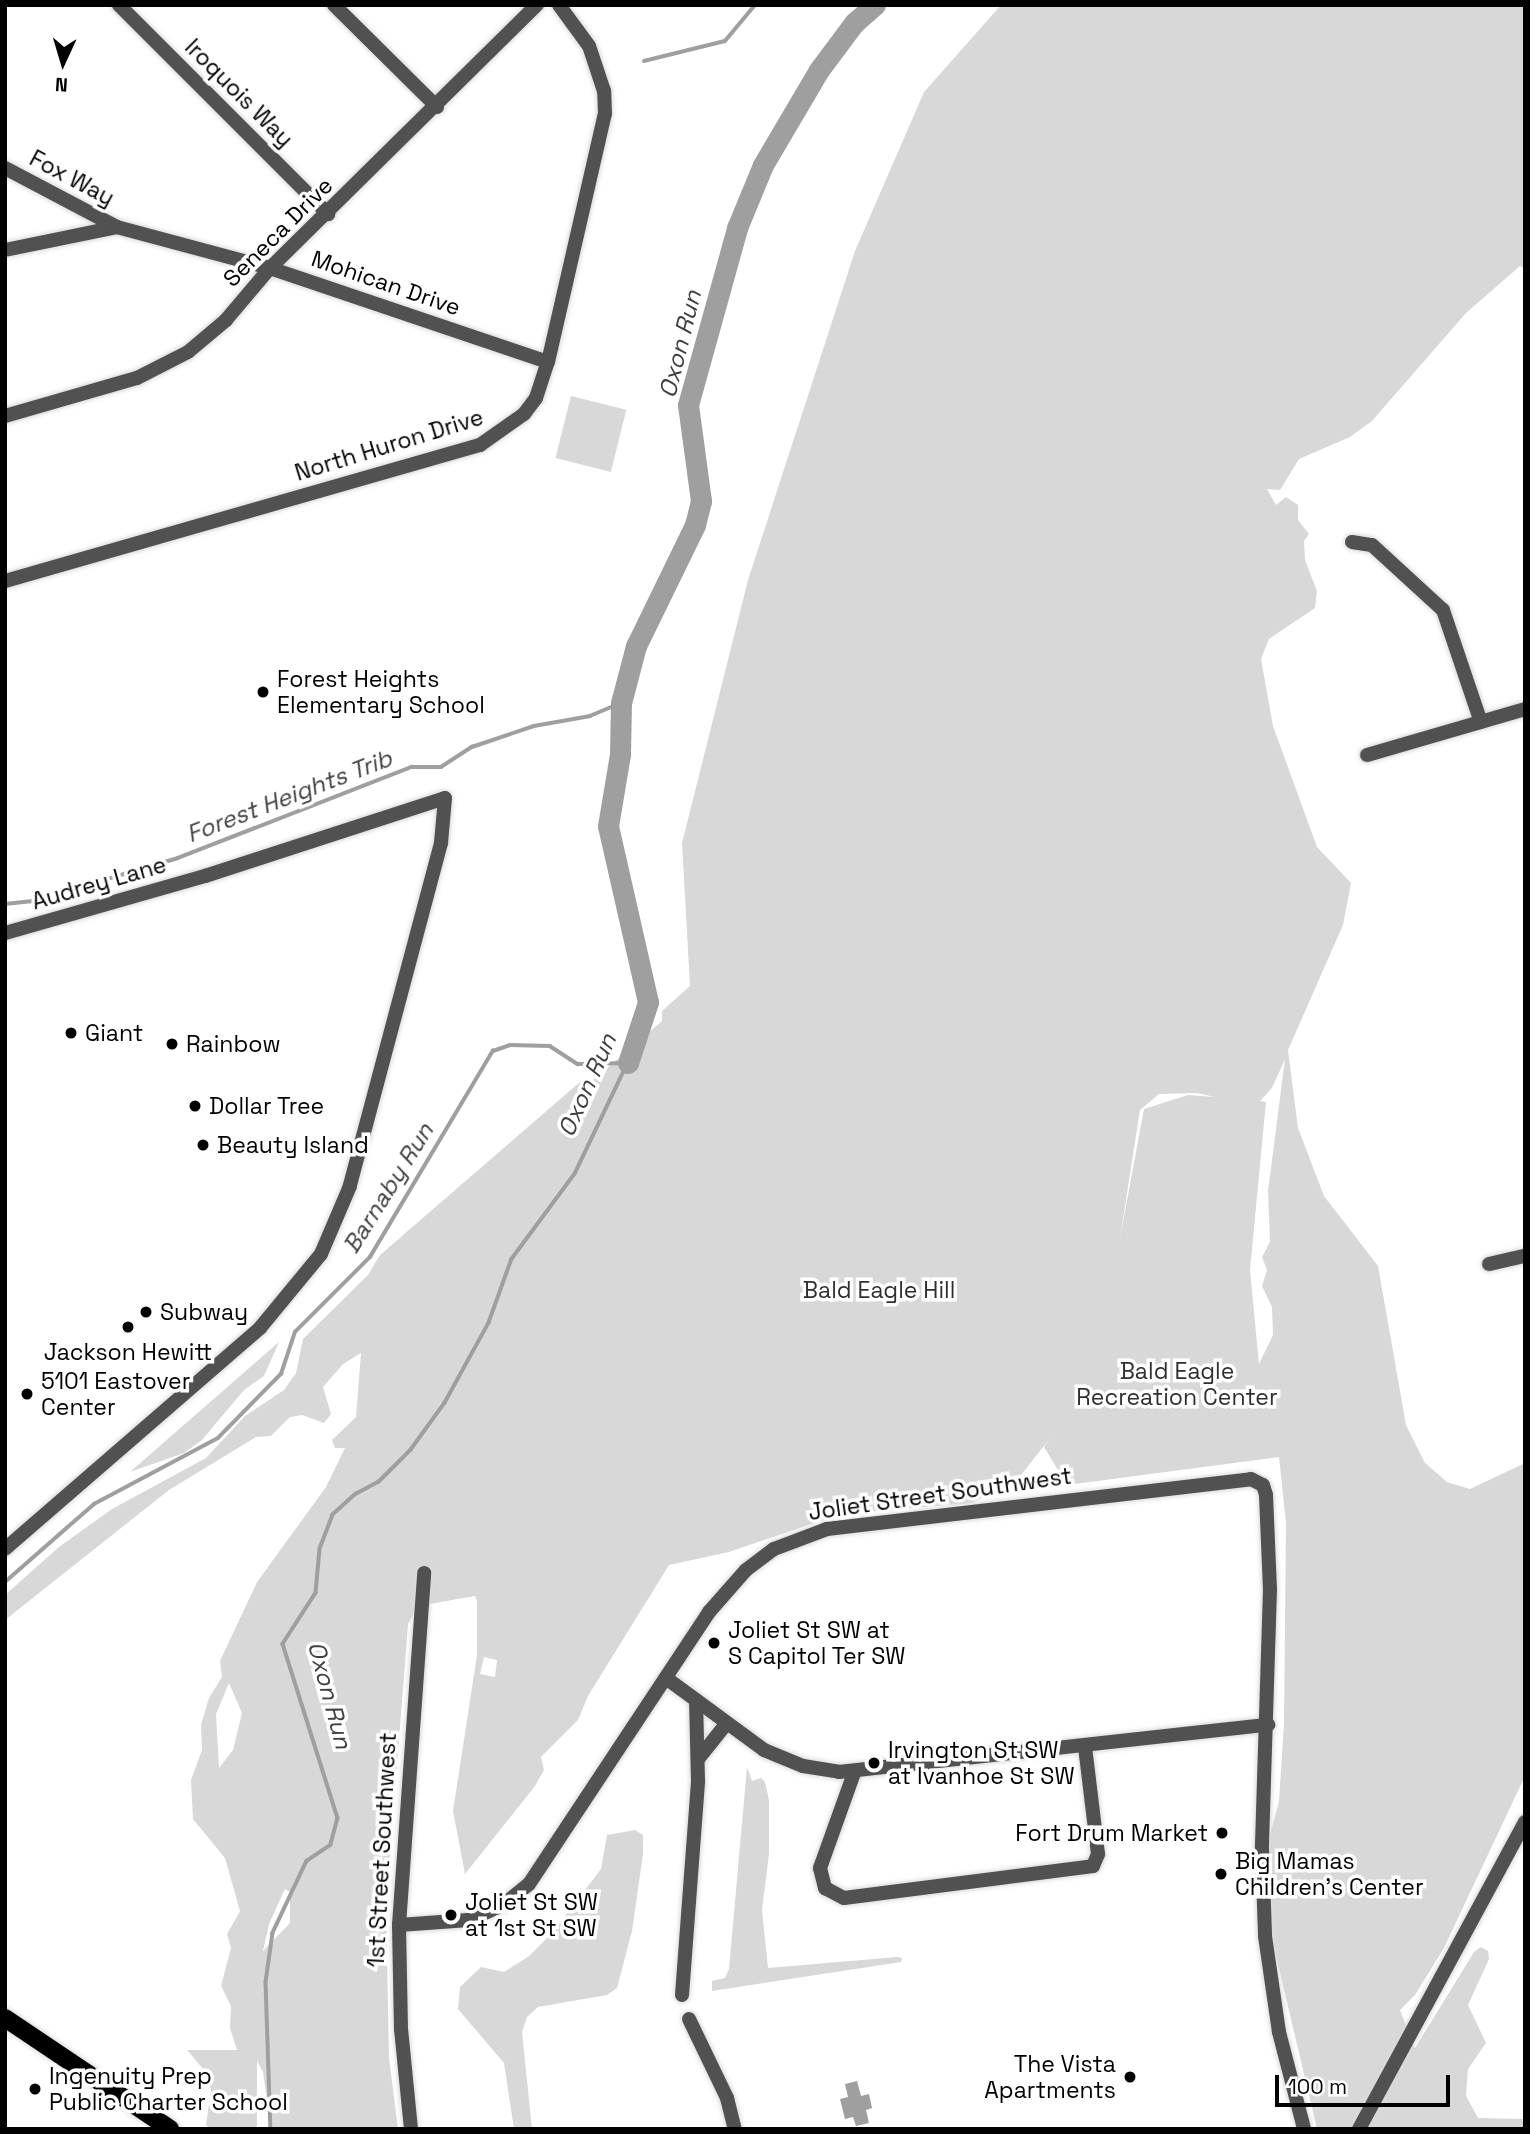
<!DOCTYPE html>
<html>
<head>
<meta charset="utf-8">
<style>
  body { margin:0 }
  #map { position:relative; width:1530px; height:2134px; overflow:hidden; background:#fff; font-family:"Space Grotesk",sans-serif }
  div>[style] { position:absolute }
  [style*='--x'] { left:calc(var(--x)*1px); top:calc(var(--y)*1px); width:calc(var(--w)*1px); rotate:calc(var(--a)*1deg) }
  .green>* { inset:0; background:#d8d8d8; transform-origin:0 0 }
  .water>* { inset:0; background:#9f9f9f }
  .stream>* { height:3.5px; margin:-1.75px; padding:0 1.75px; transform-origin:1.75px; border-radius:1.75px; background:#9f9f9f }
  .river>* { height:21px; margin:-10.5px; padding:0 10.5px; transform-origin:10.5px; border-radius:10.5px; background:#9f9f9f }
  .roads { filter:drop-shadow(0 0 2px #dbdbdb) drop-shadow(0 0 2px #dbdbdb) }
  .minor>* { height:14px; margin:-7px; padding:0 7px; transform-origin:7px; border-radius:7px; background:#515151 }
  .major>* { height:18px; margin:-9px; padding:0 9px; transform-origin:9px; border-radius:9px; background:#000 }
  .dots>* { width:19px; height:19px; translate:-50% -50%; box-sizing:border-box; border:4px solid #fff; border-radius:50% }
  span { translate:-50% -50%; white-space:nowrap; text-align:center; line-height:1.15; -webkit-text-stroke:7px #fff; paint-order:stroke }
  .street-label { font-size:23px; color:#000 }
  .poi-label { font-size:23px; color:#000 }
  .left { translate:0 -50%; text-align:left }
  .right { translate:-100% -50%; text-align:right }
  .park-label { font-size:23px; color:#2f2f2f }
  .water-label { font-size:24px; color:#404040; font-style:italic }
  .frame { position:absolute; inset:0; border:7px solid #000; pointer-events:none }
  .north { position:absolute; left:28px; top:28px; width:70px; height:70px; -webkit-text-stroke:5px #fff; paint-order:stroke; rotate:184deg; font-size:19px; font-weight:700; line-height:28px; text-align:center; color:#000 }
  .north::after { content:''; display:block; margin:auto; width:24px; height:32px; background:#000; clip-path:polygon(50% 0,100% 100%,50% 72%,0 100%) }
  .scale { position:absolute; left:1275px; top:2075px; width:175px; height:32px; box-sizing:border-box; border:4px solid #000; border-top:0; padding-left:9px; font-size:21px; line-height:24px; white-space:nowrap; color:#000; -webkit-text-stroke:5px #fff; paint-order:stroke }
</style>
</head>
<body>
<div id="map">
  <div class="green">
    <i style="clip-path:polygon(evenodd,1001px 5px,1525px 5px,1525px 268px,1520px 266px,1466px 313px,1372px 421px,1350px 437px,1299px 459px,1280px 490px,1267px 489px,1276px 505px,1286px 497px,1298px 505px,1298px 520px,1309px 534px,1304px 541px,1305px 560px,1317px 591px,1315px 608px,1269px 639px,1261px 659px,1273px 726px,1317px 847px,1351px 883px,1343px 925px,1288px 1050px,1298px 1128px,1324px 1196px,1378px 1266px,1406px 1425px,1425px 1463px,1447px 1482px,1470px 1489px,1525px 1463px,1525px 1776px,1444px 1948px,1415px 1995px,1400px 2010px,1415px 2048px,1474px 1952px,1481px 1947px,1488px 1951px,1489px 1959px,1468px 2005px,1486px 2043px,1468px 2069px,1466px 2096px,1478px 2118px,1525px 2119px,1525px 2129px,1317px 2129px,1258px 1880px,1279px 1801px,1284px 1723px,1286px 1523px,1279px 1457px,1067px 1485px,1044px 1447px,1050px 1438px,1011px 1488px,1005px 1486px,972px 1503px,841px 1514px,729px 1552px,669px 1565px,588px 1696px,578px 1720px,541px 1757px,544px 1770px,535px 1786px,465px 1874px,453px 1811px,477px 1655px,477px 1601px,475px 1596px,418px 1606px,408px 1624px,386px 1907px,389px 2058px,398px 2129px,271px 2129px,263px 2072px,257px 2061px,257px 2129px,211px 2129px,206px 2125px,211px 2090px,204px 2070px,187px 2050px,237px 2050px,230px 2028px,231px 2006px,221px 1986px,231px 1948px,227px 1934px,240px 1911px,225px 1858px,193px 1819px,191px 1780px,202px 1750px,201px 1725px,209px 1698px,222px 1677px,220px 1661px,257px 1582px,326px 1487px,345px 1448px,335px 1448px,332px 1440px,356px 1417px,361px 1353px,343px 1364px,323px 1387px,331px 1414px,324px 1423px,302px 1415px,290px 1417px,271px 1436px,256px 1437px,169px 1490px,5px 1620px,5px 1595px,59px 1547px,112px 1509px,206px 1458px,245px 1416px,284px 1390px,296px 1373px,303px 1339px,368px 1275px,380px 1255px,580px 1082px,585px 1087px,662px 1021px,662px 1011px,690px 986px,682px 843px,748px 580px,855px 251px,924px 92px,1001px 5px,1285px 1059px,1268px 1191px,1270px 1242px,1262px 1257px,1267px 1270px,1262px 1286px,1272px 1307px,1273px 1335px,1259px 1364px,1250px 1270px,1266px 1102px,1260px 1101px,1272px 1088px,1285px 1059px,1001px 5px,1197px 1093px,1215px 1097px,1188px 1095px,1144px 1109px,1120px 1238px,1140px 1110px,1159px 1094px,1197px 1093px,1001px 5px,484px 1657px,497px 1660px,495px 1677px,480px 1674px,484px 1657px,1001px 5px,229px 1683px,242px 1713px,233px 1750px,219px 1768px,216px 1714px,229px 1683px,1001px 5px,285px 1889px,290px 1892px,290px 1923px,263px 1951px,269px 1924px,285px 1889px)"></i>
    <i style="left:571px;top:396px;width:57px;height:64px;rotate:14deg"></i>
    <i style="clip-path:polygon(279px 1342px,264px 1376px,244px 1390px,202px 1440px,184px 1453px,130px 1472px)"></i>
    <i style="clip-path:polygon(747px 1767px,752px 1781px,761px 1778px,765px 1782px,769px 1800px,769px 1854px,762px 1910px,768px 1968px,897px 1957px,902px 1958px,901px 1962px,712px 1991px,712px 1981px,725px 1978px,729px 1969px)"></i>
    <i style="clip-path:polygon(635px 1830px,643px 1835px,643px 1854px,632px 1931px,617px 1988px,607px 1995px,538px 2007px,527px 2017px,522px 2032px,532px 2129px,514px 2129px,504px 2063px,458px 2009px,460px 1987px,481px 1967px,504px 1972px,529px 1956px,553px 1932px,601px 1869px,607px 1835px)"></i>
  </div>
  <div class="water">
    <i style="clip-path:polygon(857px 2081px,861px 2096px,869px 2094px,872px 2108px,866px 2110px,869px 2123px,856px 2126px,853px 2117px,845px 2119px,840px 2099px,848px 2097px,845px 2084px)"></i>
  </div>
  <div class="stream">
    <i style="--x:644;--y:61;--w:83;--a:-13.9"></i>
    <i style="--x:725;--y:41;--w:47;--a:-50.2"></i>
    <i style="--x:5;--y:904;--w:28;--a:-6"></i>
    <i style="--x:33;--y:901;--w:151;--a:-16.5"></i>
    <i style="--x:178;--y:858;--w:251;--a:-21.3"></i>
    <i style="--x:412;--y:767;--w:29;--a:0"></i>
    <i style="--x:441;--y:767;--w:37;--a:-33"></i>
    <i style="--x:472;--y:747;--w:65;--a:-18.7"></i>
    <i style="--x:534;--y:726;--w:57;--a:-10.1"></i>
    <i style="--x:590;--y:716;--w:34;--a:-23"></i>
    <i style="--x:5;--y:1582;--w:118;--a:-41.2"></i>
    <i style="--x:94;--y:1504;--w:140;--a:-28"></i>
    <i style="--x:218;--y:1438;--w:90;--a:-45.5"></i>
    <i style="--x:281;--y:1374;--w:44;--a:-71.6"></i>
    <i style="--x:295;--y:1332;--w:106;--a:-45"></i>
    <i style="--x:370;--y:1257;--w:240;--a:-59.2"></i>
    <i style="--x:493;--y:1051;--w:18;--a:-19"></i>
    <i style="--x:510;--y:1045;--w:40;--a:1.4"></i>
    <i style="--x:550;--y:1046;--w:33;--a:33"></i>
    <i style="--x:578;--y:1064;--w:50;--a:-1.1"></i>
    <i style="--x:628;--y:1063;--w:123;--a:115.5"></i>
    <i style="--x:575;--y:1174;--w:106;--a:126.5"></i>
    <i style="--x:512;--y:1259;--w:68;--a:109.8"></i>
    <i style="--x:489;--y:1323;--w:91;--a:118.8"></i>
    <i style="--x:445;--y:1403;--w:58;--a:125.9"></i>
    <i style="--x:411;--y:1450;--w:45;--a:135"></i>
    <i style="--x:379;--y:1482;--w:26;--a:152"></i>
    <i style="--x:356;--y:1494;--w:31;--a:138"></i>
    <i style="--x:333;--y:1515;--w:36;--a:111"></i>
    <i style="--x:320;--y:1549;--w:44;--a:95.2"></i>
    <i style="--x:316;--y:1593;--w:61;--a:122.9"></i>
    <i style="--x:283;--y:1644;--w:182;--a:72.5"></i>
    <i style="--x:338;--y:1818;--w:28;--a:105"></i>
    <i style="--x:331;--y:1845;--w:29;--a:146"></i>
    <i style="--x:307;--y:1861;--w:80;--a:115.3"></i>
    <i style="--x:273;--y:1933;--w:49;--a:98.1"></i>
    <i style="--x:266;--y:1982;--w:147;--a:88.1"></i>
  </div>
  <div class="river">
    <i style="--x:628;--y:1063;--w:64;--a:-71.8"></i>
    <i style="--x:648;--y:1002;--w:180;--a:-102.8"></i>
    <i style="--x:608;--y:826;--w:73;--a:-80.5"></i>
    <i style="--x:620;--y:754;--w:51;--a:-88.9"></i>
    <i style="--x:621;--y:703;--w:59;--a:-75.3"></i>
    <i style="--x:636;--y:646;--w:135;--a:-64"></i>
    <i style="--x:695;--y:525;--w:25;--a:-76"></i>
    <i style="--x:701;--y:501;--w:97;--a:-97.7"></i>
    <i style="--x:688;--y:405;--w:184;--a:-74.5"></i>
    <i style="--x:737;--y:228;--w:68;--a:-67.6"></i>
    <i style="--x:763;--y:165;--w:110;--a:-59.5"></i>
    <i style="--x:819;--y:70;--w:59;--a:-53.3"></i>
    <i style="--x:854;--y:23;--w:28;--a:-41"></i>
  </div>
  <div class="roads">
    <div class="minor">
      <i style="--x:119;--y:5;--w:296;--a:45"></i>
      <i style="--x:334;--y:5;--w:145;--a:44.7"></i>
      <i style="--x:5;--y:168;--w:127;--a:27.8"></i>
      <i style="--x:5;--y:250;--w:114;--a:-11.6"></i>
      <i style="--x:117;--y:227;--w:158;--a:15"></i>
      <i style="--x:270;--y:268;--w:293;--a:18.7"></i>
      <i style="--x:5;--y:416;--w:137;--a:-16.1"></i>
      <i style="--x:137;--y:378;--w:57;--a:-27"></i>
      <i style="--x:188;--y:352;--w:50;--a:-40.1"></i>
      <i style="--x:226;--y:320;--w:68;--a:-49.8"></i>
      <i style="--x:270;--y:268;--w:375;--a:-44.6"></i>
      <i style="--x:1352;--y:542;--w:20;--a:9"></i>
      <i style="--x:1372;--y:545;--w:96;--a:42.5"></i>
      <i style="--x:1443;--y:610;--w:118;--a:71.3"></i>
      <i style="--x:5;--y:581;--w:494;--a:-16"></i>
      <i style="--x:480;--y:445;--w:54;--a:-35.2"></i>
      <i style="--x:524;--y:414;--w:20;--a:-53"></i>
      <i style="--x:536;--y:398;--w:38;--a:-72"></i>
      <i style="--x:548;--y:362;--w:254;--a:-77.1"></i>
      <i style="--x:605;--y:114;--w:23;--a:-92"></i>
      <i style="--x:604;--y:91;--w:47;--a:-108.4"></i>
      <i style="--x:589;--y:46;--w:51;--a:-126.2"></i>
      <i style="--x:1367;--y:755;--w:165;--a:-16.2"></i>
      <i style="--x:5;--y:933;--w:208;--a:-15.9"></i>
      <i style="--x:205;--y:876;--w:252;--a:-18"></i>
      <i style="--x:445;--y:798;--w:45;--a:95.1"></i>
      <i style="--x:441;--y:843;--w:355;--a:104.9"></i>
      <i style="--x:350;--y:1186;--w:74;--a:113.1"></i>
      <i style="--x:321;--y:1254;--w:96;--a:129.5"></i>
      <i style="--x:260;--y:1328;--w:337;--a:139.1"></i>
      <i style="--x:1489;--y:1264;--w:37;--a:-13"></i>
      <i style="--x:666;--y:1678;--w:122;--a:36.3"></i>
      <i style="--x:764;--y:1750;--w:42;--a:22.3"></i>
      <i style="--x:803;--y:1766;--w:36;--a:9"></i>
      <i style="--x:839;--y:1772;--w:432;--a:-6.3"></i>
      <i style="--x:699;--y:1758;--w:43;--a:-51.5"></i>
      <i style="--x:854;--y:1773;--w:101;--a:109.7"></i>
      <i style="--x:820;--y:1868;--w:21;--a:76"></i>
      <i style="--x:825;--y:1888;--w:21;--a:28"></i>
      <i style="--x:844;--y:1898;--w:251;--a:-7.3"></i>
      <i style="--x:1093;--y:1866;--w:13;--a:-67"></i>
      <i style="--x:1098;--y:1854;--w:109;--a:-96.9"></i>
      <i style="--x:399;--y:1925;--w:70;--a:-4.1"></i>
      <i style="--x:469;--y:1920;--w:37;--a:-24"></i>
      <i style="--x:503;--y:1905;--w:33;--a:-39"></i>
      <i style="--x:529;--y:1884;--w:326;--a:-56.5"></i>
      <i style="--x:709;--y:1612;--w:56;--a:-48.6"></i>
      <i style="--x:746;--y:1570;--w:35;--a:-37"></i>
      <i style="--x:774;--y:1549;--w:57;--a:-20.7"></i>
      <i style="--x:827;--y:1529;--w:427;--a:-6.7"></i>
      <i style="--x:1251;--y:1479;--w:13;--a:27"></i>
      <i style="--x:1263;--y:1485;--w:10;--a:73"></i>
      <i style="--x:1266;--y:1495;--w:94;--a:87.6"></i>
      <i style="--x:1270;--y:1589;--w:259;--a:91.8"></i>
      <i style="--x:1262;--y:1848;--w:88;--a:88"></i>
      <i style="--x:1265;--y:1936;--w:97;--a:81.7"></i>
      <i style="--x:1279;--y:2032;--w:100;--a:75.5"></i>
      <i style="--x:682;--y:1995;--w:215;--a:-85.7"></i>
      <i style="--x:698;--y:1781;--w:81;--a:-91.4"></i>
      <i style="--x:689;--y:2019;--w:88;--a:64.3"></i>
      <i style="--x:727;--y:2098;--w:32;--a:76"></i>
      <i style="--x:411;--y:2129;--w:100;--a:-95.7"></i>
      <i style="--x:401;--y:2029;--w:104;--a:-91.1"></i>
      <i style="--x:399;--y:1925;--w:353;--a:-85.9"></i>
      <i style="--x:1359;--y:2129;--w:349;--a:-61.6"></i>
    </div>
    <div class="major">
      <i style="--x:5;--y:2018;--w:199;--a:33.9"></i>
    </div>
  </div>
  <div class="dots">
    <i style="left:263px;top:692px;background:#000"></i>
    <i style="left:71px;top:1033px;background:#000"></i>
    <i style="left:172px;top:1044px;background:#000"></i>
    <i style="left:195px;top:1106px;background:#000"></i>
    <i style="left:203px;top:1145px;background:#000"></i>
    <i style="left:146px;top:1312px;background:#000"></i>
    <i style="left:128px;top:1327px;background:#000"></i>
    <i style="left:27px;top:1394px;background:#000"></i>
    <i style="left:714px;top:1643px;background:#000"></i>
    <i style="left:874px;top:1763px;background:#000"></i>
    <i style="left:1222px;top:1833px;background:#000"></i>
    <i style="left:1221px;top:1874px;background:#000"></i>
    <i style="left:451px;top:1915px;background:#000"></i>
    <i style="left:1130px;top:2077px;background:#000"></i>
    <i style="left:35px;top:2089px;background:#000"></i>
  </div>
  <div class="street-label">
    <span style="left:239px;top:93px;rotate:45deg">Iroquois Way</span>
    <span style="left:72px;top:178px;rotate:28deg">Fox Way</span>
    <span style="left:278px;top:232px;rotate:-45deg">Seneca Drive</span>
    <span style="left:386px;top:283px;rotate:19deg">Mohican Drive</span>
    <span style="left:389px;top:445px;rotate:-17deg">North Huron Drive</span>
    <span style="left:99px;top:883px;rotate:-16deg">Audrey Lane</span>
    <span style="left:940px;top:1494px;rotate:-8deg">Joliet Street Southwest</span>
    <span style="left:382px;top:1850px;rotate:-87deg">1st Street Southwest</span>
  </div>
  <div class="poi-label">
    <span class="left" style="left:277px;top:692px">Forest Heights<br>Elementary School</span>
    <span class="left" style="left:85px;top:1033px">Giant</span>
    <span class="left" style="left:186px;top:1044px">Rainbow</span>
    <span class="left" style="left:209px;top:1106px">Dollar Tree</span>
    <span class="left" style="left:217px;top:1145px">Beauty Island</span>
    <span class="left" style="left:160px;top:1312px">Subway</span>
    <span style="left:128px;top:1352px">Jackson Hewitt</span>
    <span class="left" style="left:41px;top:1394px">5101 Eastover<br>Center</span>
    <span class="left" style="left:728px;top:1643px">Joliet St SW at<br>S Capitol Ter SW</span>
    <span class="left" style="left:888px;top:1763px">Irvington St SW<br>at Ivanhoe St SW</span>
    <span class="right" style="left:1208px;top:1833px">Fort Drum Market</span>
    <span class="left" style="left:1235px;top:1874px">Big Mamas<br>Children's Center</span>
    <span class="left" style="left:465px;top:1915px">Joliet St SW<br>at 1st St SW</span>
    <span class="right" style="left:1116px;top:2077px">The Vista<br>Apartments</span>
    <span class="left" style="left:49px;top:2089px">Ingenuity Prep<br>Public Charter School</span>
  </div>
  <div class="park-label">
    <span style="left:879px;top:1290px">Bald Eagle Hill</span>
    <span style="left:1177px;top:1384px">Bald Eagle<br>Recreation Center</span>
  </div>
  <div class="water-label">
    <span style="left:680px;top:344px;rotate:-76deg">Oxon Run</span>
    <span style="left:289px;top:796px;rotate:-21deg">Forest Heights Trib</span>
    <span style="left:587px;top:1085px;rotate:-66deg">Oxon Run</span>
    <span style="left:388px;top:1188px;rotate:-58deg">Barnaby Run</span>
    <span style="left:330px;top:1695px;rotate:75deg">Oxon Run</span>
  </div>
  <div class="frame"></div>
  <div class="north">N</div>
  <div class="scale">100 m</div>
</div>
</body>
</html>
